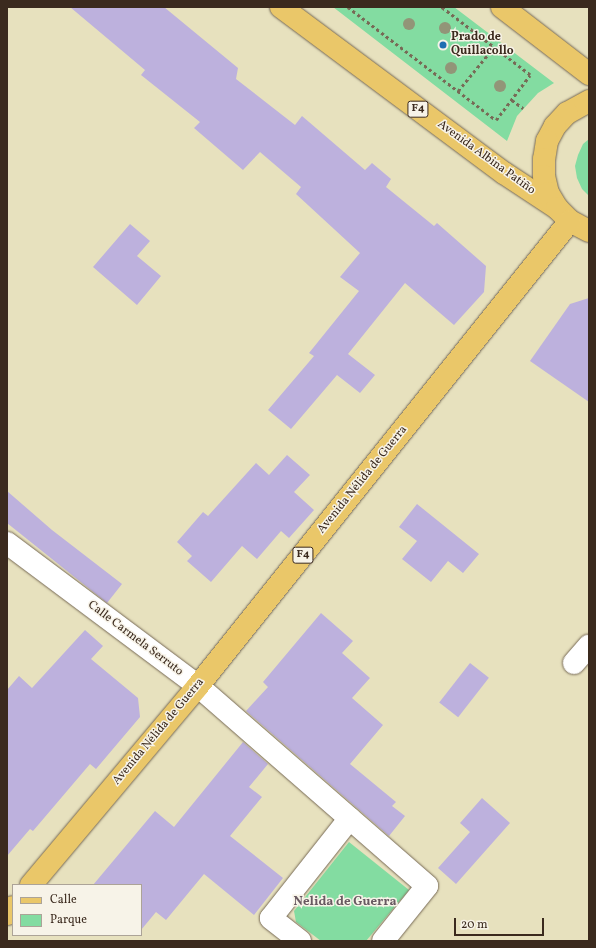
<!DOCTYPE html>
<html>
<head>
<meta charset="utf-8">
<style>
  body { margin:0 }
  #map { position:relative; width:596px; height:948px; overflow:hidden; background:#e7e1be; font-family:Vollkorn,serif }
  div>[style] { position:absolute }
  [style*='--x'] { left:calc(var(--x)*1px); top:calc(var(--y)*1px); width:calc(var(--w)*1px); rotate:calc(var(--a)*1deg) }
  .green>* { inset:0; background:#83dca1 }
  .building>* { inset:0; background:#bdb1dd; transform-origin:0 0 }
  .path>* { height:2.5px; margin-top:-1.25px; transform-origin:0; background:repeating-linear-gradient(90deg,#776a56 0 3px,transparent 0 6px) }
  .roads { filter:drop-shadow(0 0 1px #776a56) drop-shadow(0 0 1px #776a56) }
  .minor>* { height:22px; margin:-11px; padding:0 11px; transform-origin:11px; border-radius:11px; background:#fff }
  .major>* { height:22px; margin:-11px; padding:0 11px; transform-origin:11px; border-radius:11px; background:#eac769 }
  .highway>* { height:22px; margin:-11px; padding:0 11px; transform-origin:11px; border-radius:11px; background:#eac769 }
  .trees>* { width:12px; height:12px; margin:-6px; border-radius:50%; background:#929578 }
  .dots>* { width:11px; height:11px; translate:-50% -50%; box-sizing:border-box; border:2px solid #f7f3e8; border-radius:50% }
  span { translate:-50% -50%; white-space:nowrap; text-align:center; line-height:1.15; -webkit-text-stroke:3px #f7f3e8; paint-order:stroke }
  .shield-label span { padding:1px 3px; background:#f7f3e8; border:1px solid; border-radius:3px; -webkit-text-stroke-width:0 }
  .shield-label { font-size:11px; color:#3b2a1e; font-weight:700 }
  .poi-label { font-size:12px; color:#3b2a1e; font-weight:700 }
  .left { translate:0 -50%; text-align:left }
  .street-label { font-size:12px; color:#3b2a1e }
  .neighbourhood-label { font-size:13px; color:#685961; font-weight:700 }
  .frame { position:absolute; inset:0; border:8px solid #3b2a1e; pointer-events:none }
  .legend { position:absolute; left:12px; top:884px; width:130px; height:52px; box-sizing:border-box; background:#f7f3e8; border:1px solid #aca397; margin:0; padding:5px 7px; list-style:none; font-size:12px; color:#3b2a1e }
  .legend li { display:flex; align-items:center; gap:8px; height:20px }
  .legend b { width:20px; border:1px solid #aca397 }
  .scale { position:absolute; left:454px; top:918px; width:90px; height:18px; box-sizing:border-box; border:2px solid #3b2a1e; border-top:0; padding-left:5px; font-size:12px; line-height:14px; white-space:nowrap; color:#3b2a1e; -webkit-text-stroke:3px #f7f3e8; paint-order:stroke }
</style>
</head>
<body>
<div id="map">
  <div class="green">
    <i style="clip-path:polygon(333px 7px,454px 7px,554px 83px,538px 93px,517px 116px,507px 141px)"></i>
    <i style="clip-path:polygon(589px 139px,589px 196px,582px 189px,577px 178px,575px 166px,578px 155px,583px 144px)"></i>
    <i style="clip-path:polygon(349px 842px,409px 890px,366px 941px,321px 941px,296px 922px,294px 911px)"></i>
  </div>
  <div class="building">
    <i style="clip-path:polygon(70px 7px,164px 7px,238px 68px,236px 79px,295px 125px,302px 116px,365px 170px,372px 163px,391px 179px,386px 187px,434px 226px,437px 223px,486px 266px,484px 292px,454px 325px,405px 283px,348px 354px,375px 375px,360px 393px,337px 375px,291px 429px,268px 410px,314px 356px,309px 353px,359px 291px,340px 277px,360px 253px,296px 194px,301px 187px,260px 152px,243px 170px,194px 128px,200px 122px,141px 75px,145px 70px)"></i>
    <i style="clip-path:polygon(130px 224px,150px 241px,137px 256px,161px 276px,137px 305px,93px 267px)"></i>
    <i style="clip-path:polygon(589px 298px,589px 402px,530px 361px,570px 304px)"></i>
    <i style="clip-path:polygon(287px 455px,310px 475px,294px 492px,314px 510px,289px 538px,281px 531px,257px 559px,242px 546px,211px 582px,187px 561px,192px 556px,177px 542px,203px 512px,208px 516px,256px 463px,269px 475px)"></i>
    <i style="clip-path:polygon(7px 491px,52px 530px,122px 584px,107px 603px,7px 523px)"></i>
    <i style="clip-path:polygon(417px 504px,479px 554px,463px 573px,448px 561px,431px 582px,402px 559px,417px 541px,399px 527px)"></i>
    <i style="clip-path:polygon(321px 613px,353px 641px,342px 653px,370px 678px,352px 698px,383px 725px,350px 764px,396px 802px,392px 806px,405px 816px,389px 836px,246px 711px,268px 687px,263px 682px)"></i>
    <i style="clip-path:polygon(85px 630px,103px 646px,91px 659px,138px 698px,140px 717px,96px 769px,90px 764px,33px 831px,30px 829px,7px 856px,7px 690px,19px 676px,32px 688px)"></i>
    <i style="left:470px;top:663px;width:24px;height:50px;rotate:38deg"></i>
    <i style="clip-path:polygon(243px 742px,268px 764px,249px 787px,262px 797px,230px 836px,283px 878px,254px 915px,204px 874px,166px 920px,156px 912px,141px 930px,141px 885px,93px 885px,155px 811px,174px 827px)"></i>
    <i style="clip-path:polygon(482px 798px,510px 823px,456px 884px,438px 868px,470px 832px,460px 823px)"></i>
  </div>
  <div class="path">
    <i style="--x:348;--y:7;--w:186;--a:37.4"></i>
    <i style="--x:496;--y:120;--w:56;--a:-52.9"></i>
    <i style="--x:530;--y:75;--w:112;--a:-142.6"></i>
    <i style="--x:458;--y:91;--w:57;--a:-50.7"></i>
    <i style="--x:512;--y:100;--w:14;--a:36"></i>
  </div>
  <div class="roads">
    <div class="minor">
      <i style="--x:7;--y:543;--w:239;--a:36.8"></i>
      <i style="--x:198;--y:686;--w:304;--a:41.1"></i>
      <i style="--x:427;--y:886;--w:70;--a:128.7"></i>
      <i style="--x:574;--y:663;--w:23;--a:-49"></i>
      <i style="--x:300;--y:941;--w:37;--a:-142"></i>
      <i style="--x:271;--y:918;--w:127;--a:-51.7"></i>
    </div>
    <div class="major">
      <i style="--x:281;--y:7;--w:278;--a:36.7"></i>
      <i style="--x:504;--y:173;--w:64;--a:33.4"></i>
      <i style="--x:502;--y:7;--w:110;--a:37.6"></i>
    </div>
    <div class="highway">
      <i style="--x:589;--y:101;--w:25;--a:151"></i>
      <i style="--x:567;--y:113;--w:18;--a:133"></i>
      <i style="--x:555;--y:126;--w:17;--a:118"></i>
      <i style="--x:547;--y:141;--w:18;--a:99"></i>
      <i style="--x:544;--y:159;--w:17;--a:90"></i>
      <i style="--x:544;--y:176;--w:17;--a:77"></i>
      <i style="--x:548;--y:193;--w:17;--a:59"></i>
      <i style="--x:557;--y:208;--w:18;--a:45"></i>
      <i style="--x:570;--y:221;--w:21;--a:28"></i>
      <i style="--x:31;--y:885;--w:260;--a:-50"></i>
      <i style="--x:198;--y:686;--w:595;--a:-51.34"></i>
      <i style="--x:7;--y:914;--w:9;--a:-49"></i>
    </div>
  </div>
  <div class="trees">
    <i style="left:409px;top:24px"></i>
    <i style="left:445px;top:28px"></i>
    <i style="left:451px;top:68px"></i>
    <i style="left:500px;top:86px"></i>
  </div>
  <div class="dots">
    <i style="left:443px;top:45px;background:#1f6fb2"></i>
  </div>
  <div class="shield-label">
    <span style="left:418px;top:109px">F4</span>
    <span style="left:303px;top:555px">F4</span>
  </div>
  <div class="poi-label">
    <span class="left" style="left:451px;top:45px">Prado de<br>Quillacollo</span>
  </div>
  <div class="street-label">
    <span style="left:486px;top:158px;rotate:36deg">Avenida Albina Patiño</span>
    <span style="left:363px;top:480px;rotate:-51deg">Avenida Nélida de Guerra</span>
    <span style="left:135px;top:639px;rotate:37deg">Calle Carmela Serruto</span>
    <span style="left:159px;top:732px;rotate:-50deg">Avenida Nélida de Guerra</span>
  </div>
  <div class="neighbourhood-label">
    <span style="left:345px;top:902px">Nelida de Guerra</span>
  </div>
  <div class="frame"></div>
  <ul class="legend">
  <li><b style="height:5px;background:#eac769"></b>Calle</li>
  <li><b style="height:11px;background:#83dca1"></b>Parque</li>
  </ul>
  <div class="scale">20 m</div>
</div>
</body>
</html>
